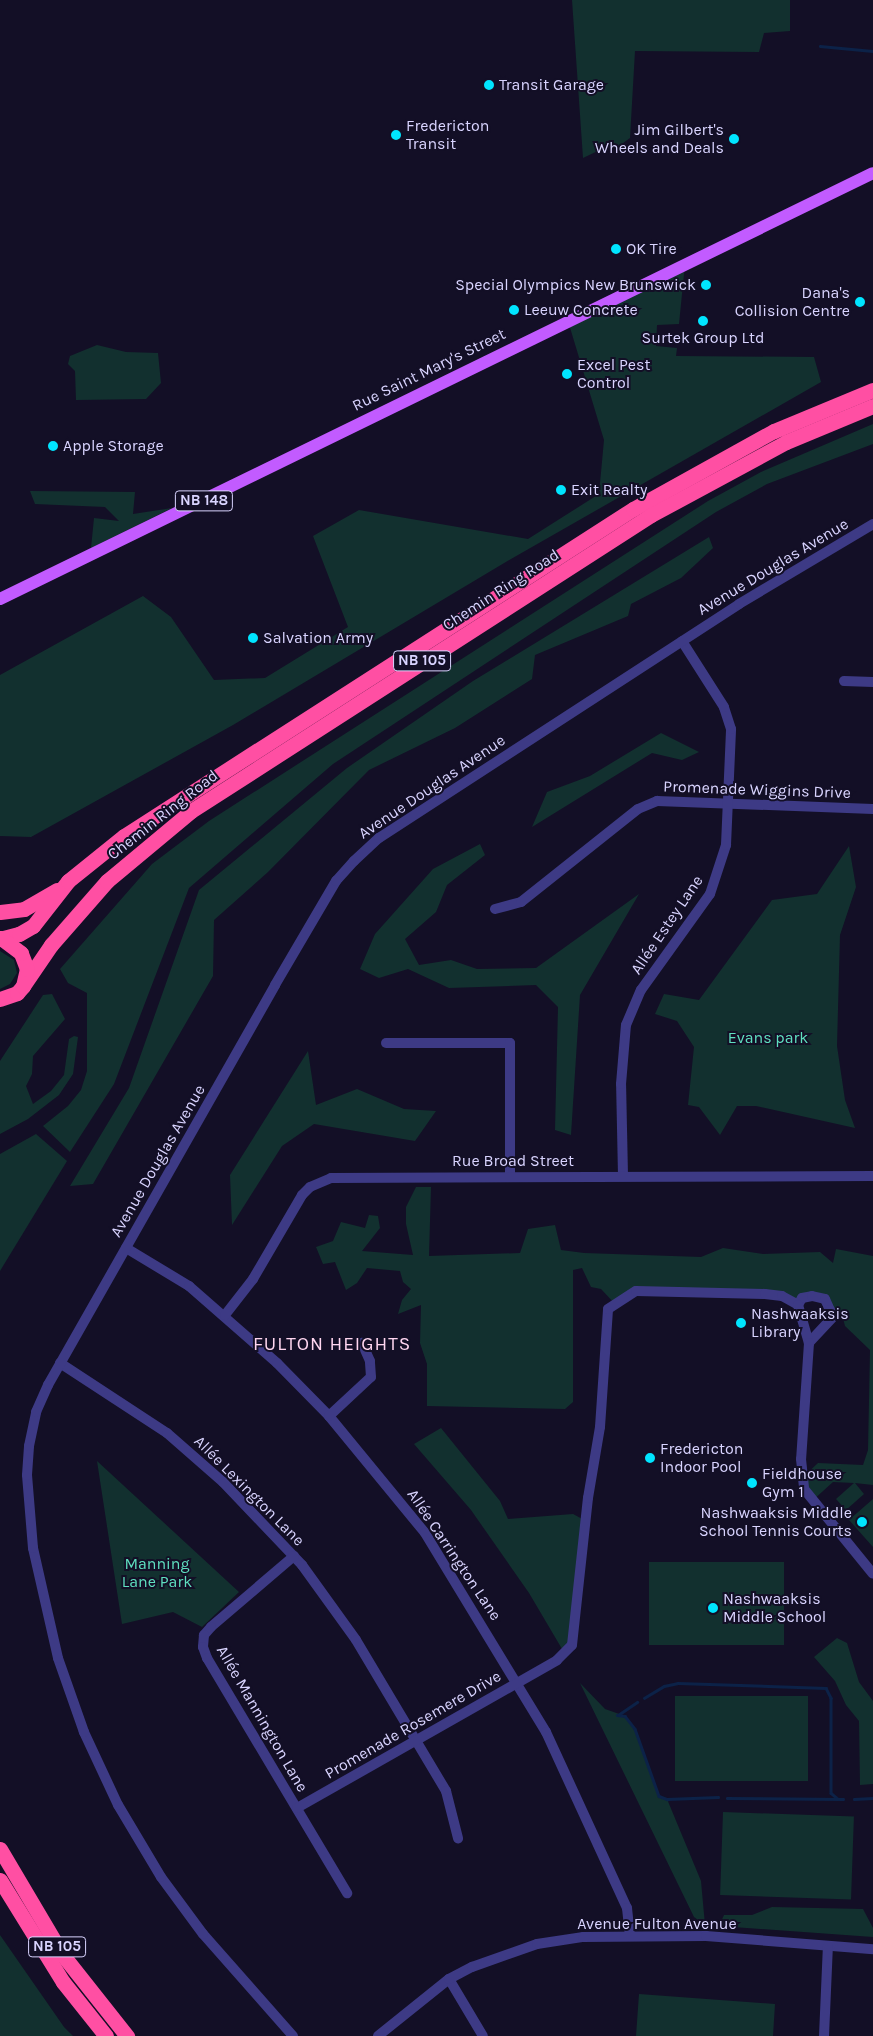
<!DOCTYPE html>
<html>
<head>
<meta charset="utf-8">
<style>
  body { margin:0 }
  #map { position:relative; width:873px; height:2036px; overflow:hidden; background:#130f26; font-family:Karla,sans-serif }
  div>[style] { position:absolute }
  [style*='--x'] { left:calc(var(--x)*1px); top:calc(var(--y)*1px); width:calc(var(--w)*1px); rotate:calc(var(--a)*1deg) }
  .green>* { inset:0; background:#12302f; transform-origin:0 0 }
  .stream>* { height:2.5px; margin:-1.25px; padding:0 1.25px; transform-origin:1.25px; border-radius:1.25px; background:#0c2248 }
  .minor>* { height:10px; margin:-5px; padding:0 5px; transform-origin:5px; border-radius:5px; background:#3d3a85 }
  .major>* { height:12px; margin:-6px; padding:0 6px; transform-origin:6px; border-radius:6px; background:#c25bff }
  .highway>* { height:15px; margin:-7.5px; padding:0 7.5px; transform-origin:7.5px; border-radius:7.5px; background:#ff4fa3 }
  .dots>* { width:14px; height:14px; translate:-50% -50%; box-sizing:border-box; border:2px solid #130f26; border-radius:50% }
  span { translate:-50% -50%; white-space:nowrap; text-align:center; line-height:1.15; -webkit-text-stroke:4px #130f26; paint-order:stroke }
  .shield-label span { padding:1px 4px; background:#130f26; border:1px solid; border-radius:4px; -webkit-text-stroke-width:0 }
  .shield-label { font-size:15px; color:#d9d4ff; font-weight:700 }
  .poi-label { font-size:16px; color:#d9d4ff }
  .left { translate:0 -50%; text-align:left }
  .right { translate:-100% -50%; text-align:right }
  .street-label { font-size:16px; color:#d9d4ff }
  .park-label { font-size:16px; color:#5fe0c0 }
  .quarter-label { font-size:19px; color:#ffd6f0; letter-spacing:1px }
</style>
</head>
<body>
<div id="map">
  <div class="green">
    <i style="clip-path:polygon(572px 0,790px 0,790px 31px,764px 33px,759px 52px,635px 51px,630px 138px,619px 146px,606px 147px,583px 158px)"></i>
    <i style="clip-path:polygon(685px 264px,679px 324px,657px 325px,656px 346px,677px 348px,676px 356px,814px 357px,821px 382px,511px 559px,233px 725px,31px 837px,0 836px,0 675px,143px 596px,171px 617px,214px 680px,265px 678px,348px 627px,313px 536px,359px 510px,528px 539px,599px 494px,604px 440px,568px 321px)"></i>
    <i style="clip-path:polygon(97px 345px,126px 352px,158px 353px,161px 383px,146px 399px,76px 400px,75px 371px,68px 364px,70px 356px)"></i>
    <i style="clip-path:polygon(873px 424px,873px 444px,767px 484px,716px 512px,333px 764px,189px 888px,114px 1084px,70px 1152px,43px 1126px,68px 1106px,81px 1090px,87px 1071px,87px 993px,68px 983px,60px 969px,152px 864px,209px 821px,708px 501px,761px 472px)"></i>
    <i style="clip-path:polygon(30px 491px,135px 492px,133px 514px,172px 508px,91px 548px,94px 518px,119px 521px,105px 507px,35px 504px)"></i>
    <i style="clip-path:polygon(709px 537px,713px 548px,681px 578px,631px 604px,628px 616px,535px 655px,532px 679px,455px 728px,369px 770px,268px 872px,214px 920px,213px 976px,93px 1184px,70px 1186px,129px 1088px,199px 890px,347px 768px,473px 681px)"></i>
    <i style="clip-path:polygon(661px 733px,699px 752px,682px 760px,652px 753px,532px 827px,547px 792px,590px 776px)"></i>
    <i style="clip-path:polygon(480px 844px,485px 855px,447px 885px,436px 912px,405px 939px,419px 965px,451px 960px,477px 969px,536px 968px,639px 894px,580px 995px,571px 1135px,555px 1130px,558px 1007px,536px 985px,449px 988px,408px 969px,379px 978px,360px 969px,375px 934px,433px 869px)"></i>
    <i style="clip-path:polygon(849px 846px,856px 887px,840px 935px,837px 1046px,845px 1100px,855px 1128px,756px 1106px,737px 1106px,720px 1135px,699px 1107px,688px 1105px,694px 1047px,677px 1021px,655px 1014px,664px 994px,699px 1000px,772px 900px,817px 894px)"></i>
    <i style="clip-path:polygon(0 951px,14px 960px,17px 973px,10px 984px,0 989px)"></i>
    <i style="clip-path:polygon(52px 994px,65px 1019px,33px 1056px,32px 1074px,26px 1086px,33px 1104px,51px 1091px,64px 1075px,69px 1039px,74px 1036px,78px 1037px,73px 1074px,59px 1095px,28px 1119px,0 1134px,0 1061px,43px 995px)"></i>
    <i style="clip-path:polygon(308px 1051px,316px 1105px,357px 1089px,404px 1109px,436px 1111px,415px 1141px,314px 1124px,282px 1146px,232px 1225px,230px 1175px)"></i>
    <i style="clip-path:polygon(36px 1134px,67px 1161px,0 1271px,0 1154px)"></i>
    <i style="clip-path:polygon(416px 1187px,431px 1187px,429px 1256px,520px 1253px,528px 1229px,555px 1225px,561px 1250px,584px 1253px,701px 1257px,723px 1248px,763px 1254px,820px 1252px,833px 1263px,836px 1249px,873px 1256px,873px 1485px,855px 1483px,864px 1494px,846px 1510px,836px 1499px,854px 1483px,833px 1482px,812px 1501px,802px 1478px,818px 1463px,863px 1465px,868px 1450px,870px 1350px,845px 1326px,842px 1314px,832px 1318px,830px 1310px,812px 1296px,798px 1305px,782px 1296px,648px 1289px,616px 1305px,601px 1289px,591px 1287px,582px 1268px,573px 1270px,573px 1402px,565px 1409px,427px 1406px,427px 1364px,420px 1343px,421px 1305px,398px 1314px,402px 1300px,411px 1289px,403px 1282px,400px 1271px,367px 1268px,357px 1283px,346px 1290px,335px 1262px,323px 1264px,316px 1247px,333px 1241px,341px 1222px,365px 1228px,369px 1215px,378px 1216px,380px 1228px,362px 1251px,413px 1255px,406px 1224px,406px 1207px)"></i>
    <i style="clip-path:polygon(441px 1428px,500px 1501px,508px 1519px,573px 1514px,586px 1521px,576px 1633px,565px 1654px,529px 1593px,471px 1510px,414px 1444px)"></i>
    <i style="clip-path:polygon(97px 1461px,239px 1592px,202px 1627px,173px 1612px,122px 1624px)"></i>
    <i style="clip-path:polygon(873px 1499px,873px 1547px,849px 1520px)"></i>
    <i style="left:649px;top:1562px;width:135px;height:83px"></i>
    <i style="clip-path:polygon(837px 1638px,847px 1643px,859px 1682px,873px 1701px,873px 1784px,860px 1785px,859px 1721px,846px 1705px,835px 1681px,814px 1657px)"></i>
    <i style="clip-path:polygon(580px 1683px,605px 1709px,625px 1716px,635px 1729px,659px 1796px,667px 1799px,701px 1881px,705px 1925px,694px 1917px)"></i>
    <i style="left:675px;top:1696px;width:133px;height:85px"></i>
    <i style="left:723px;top:1812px;width:131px;height:83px;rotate:2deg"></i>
    <i style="clip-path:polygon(772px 1907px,863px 1909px,873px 1928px,873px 1937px,719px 1926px,724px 1915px,752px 1915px)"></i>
    <i style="clip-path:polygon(0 1935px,64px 2027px,73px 2036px,0 2036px)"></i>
    <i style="clip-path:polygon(639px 1994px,775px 2004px,773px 2036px,636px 2036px)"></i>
  </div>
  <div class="stream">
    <i style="--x:820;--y:46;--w:53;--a:5.4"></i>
    <i style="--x:644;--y:1698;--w:23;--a:-31"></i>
    <i style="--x:664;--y:1686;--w:14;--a:-12"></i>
    <i style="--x:678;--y:1683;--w:148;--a:1.9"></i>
    <i style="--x:826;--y:1688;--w:11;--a:63"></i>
    <i style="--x:831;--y:1698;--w:95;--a:90"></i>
    <i style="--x:831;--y:1793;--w:8;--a:40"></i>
    <i style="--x:617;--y:1715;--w:8;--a:7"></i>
    <i style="--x:625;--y:1716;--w:16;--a:52"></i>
    <i style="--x:635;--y:1729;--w:71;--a:70.3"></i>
    <i style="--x:659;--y:1796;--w:9;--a:21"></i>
    <i style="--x:667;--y:1799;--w:51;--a:-2.2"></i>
    <i style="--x:618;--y:1715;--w:23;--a:-34"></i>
    <i style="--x:727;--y:1798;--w:116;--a:0.5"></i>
    <i style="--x:854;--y:1799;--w:19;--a:-3"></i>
  </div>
  <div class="minor">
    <i style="--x:844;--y:681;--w:29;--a:2"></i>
    <i style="--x:495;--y:909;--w:27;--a:-15"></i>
    <i style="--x:521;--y:902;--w:149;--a:-38.5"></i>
    <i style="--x:638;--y:809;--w:21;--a:-23"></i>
    <i style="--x:657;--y:801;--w:216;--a:2.1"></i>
    <i style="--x:386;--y:1043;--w:124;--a:0"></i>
    <i style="--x:510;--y:1043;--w:133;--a:90"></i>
    <i style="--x:623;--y:1176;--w:92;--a:-91.2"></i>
    <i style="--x:621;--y:1084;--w:59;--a:-85.2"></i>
    <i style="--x:626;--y:1025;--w:38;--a:-67"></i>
    <i style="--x:641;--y:990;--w:118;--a:-54.3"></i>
    <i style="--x:710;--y:894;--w:52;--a:-71.9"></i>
    <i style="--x:726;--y:845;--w:116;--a:-87.5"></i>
    <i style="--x:731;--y:729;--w:23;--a:-108"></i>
    <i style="--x:724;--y:707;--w:78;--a:-122.5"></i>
    <i style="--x:126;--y:1248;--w:74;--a:31.1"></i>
    <i style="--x:189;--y:1286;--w:117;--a:41.2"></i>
    <i style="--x:277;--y:1363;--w:74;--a:45.5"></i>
    <i style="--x:329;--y:1416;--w:151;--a:50.6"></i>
    <i style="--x:425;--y:1533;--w:233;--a:58.7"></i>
    <i style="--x:546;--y:1732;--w:194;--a:65.3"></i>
    <i style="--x:627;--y:1908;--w:28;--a:84"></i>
    <i style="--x:798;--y:1305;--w:8;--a:-60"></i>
    <i style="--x:802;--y:1298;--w:10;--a:-11"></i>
    <i style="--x:812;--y:1296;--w:13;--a:13"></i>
    <i style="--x:825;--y:1299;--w:12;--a:66"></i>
    <i style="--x:830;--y:1310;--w:8;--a:76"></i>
    <i style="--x:832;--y:1318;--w:34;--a:133"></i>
    <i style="--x:225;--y:1315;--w:46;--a:-52.1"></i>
    <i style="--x:253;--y:1279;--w:97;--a:-59.7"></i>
    <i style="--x:302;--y:1195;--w:11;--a:-45"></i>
    <i style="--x:310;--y:1187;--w:23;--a:-23"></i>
    <i style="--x:331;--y:1178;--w:542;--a:-0.21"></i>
    <i style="--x:60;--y:1363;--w:128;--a:33.2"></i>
    <i style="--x:167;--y:1433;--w:74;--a:41.2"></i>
    <i style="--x:223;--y:1482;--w:115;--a:46.4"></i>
    <i style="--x:302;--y:1565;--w:92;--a:54.2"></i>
    <i style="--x:356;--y:1640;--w:176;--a:59.2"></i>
    <i style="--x:446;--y:1791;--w:49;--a:75.7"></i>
    <i style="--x:329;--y:1416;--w:57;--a:-42.9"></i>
    <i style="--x:371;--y:1377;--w:16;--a:-94"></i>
    <i style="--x:370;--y:1361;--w:20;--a:-114"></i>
    <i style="--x:294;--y:1556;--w:109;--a:139.5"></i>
    <i style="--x:211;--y:1627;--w:11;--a:131"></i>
    <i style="--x:204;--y:1635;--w:12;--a:95"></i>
    <i style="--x:203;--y:1647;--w:12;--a:70"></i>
    <i style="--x:207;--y:1658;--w:274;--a:59.2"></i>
    <i style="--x:297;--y:1808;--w:299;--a:-29.6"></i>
    <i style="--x:557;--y:1660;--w:21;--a:-45"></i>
    <i style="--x:572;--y:1645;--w:148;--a:-83.8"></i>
    <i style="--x:588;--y:1498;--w:72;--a:-80.4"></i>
    <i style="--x:600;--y:1427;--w:118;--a:-86.1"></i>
    <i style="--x:608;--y:1309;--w:33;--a:-33"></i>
    <i style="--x:636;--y:1291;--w:129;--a:1.3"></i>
    <i style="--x:765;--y:1294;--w:17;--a:7"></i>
    <i style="--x:782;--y:1296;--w:18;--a:29"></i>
    <i style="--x:798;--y:1305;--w:40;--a:74"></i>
    <i style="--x:809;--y:1343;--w:116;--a:93.9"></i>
    <i style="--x:801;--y:1459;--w:30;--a:84"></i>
    <i style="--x:804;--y:1489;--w:109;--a:50.9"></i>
    <i style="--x:449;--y:1979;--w:66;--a:59.2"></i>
    <i style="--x:293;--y:2036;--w:136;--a:-131.4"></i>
    <i style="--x:203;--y:1934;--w:71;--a:-126.4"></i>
    <i style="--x:161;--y:1877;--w:84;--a:-120.8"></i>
    <i style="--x:118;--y:1805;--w:81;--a:-115"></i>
    <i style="--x:84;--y:1732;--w:78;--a:-109.4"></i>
    <i style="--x:58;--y:1658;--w:113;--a:-102.8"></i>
    <i style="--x:33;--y:1548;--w:73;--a:-94.7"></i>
    <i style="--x:27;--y:1475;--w:29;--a:-86"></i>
    <i style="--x:29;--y:1446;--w:35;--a:-78"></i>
    <i style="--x:36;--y:1412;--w:30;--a:-66"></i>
    <i style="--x:48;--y:1385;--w:460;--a:-60.4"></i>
    <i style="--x:275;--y:985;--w:121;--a:-59.6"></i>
    <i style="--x:336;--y:881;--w:27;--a:-48"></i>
    <i style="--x:354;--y:861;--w:34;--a:-43"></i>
    <i style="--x:379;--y:838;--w:429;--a:-33"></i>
    <i style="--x:739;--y:604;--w:156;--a:-30.8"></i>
    <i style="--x:378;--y:2036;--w:91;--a:-38.8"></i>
    <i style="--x:449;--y:1979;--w:26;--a:-28"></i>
    <i style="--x:472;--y:1967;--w:69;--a:-19.5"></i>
    <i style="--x:537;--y:1944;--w:47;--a:-8.7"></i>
    <i style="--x:583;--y:1937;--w:123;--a:-0.5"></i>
    <i style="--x:706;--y:1936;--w:168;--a:4.5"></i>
    <i style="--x:824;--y:2036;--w:90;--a:-87.5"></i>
  </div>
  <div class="major">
    <i style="--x:0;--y:599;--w:971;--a:-26.01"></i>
  </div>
  <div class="highway">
    <i style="--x:0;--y:912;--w:24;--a:-7"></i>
    <i style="--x:24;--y:909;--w:38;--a:-30"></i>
    <i style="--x:0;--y:939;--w:20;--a:-15"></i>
    <i style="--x:19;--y:934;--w:16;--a:-30"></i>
    <i style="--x:33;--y:926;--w:57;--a:-52.1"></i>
    <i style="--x:68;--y:881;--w:72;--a:-38.8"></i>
    <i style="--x:124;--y:836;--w:605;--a:-32.72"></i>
    <i style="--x:633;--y:509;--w:161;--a:-29"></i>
    <i style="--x:774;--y:431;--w:107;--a:-22.5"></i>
    <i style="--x:23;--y:986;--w:50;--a:-55.7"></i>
    <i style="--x:51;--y:945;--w:85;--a:-48.8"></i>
    <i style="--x:107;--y:881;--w:109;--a:-39.8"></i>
    <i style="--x:191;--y:811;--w:547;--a:-32.76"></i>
    <i style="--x:651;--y:515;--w:153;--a:-28.4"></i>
    <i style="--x:786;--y:442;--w:94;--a:-22.5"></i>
    <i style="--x:0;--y:999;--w:18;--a:-19"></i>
    <i style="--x:17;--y:993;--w:9;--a:-49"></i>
    <i style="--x:23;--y:986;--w:17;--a:-77"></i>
    <i style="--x:27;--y:969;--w:17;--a:-111"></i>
    <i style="--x:21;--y:953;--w:25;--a:-143"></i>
    <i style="--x:0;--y:1849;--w:122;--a:59.4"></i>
    <i style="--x:62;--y:1954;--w:105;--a:51.6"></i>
    <i style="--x:0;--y:1880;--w:120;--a:58.3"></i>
    <i style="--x:63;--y:1982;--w:69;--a:51.5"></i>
  </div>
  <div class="dots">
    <i style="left:489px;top:85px;background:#00e5ff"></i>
    <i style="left:396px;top:135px;background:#00e5ff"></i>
    <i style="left:734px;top:139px;background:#00e5ff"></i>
    <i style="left:616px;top:249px;background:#00e5ff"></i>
    <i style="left:706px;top:285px;background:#00e5ff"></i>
    <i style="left:860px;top:302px;background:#00e5ff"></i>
    <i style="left:514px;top:310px;background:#00e5ff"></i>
    <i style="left:703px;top:321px;background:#00e5ff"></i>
    <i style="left:567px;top:374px;background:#00e5ff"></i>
    <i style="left:53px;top:446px;background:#00e5ff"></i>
    <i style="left:561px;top:490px;background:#00e5ff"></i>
    <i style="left:253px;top:638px;background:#00e5ff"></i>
    <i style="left:741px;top:1323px;background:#00e5ff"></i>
    <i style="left:650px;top:1458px;background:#00e5ff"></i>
    <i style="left:752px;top:1483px;background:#00e5ff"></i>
    <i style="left:862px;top:1522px;background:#00e5ff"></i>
    <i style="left:713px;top:1608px;background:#00e5ff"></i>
  </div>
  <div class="shield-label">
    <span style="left:204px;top:501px">NB 148</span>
    <span style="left:422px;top:661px">NB 105</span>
    <span style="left:57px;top:1947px">NB 105</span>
  </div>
  <div class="poi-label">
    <span class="left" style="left:499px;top:85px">Transit Garage</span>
    <span class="left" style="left:406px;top:135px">Fredericton<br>Transit</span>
    <span class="right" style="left:724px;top:139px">Jim Gilbert's<br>Wheels and Deals</span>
    <span class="left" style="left:626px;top:249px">OK Tire</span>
    <span class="right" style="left:696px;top:285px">Special Olympics New Brunswick</span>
    <span class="right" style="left:850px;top:302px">Dana's<br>Collision Centre</span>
    <span class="left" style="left:524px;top:310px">Leeuw Concrete</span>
    <span style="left:703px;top:338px">Surtek Group Ltd</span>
    <span class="left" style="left:577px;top:374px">Excel Pest<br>Control</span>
    <span class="left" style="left:63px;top:446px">Apple Storage</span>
    <span class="left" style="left:571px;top:490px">Exit Realty</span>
    <span class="left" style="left:263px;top:638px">Salvation Army</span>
    <span class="left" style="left:751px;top:1323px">Nashwaaksis<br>Library</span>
    <span class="left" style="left:660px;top:1458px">Fredericton<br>Indoor Pool</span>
    <span class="left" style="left:762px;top:1483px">Fieldhouse<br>Gym 1</span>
    <span class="right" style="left:852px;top:1522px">Nashwaaksis Middle<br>School Tennis Courts</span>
    <span class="left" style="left:723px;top:1608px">Nashwaaksis<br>Middle School</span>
  </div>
  <div class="street-label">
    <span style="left:429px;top:370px;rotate:-26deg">Rue Saint Mary's Street</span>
    <span style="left:773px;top:567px;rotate:-31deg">Avenue Douglas Avenue</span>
    <span style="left:501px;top:590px;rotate:-33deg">Chemin Ring Road</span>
    <span style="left:432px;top:787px;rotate:-34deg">Avenue Douglas Avenue</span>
    <span style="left:757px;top:790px;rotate:2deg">Promenade Wiggins Drive</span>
    <span style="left:163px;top:815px;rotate:-38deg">Chemin Ring Road</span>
    <span style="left:667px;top:925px;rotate:-56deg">Allée Estey Lane</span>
    <span style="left:158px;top:1161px;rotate:-60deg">Avenue Douglas Avenue</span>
    <span style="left:513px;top:1161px">Rue Broad Street</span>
    <span style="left:249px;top:1491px;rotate:45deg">Allée Lexington Lane</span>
    <span style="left:454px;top:1555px;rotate:56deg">Allée Carrington Lane</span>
    <span style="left:262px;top:1719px;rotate:60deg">Allée Mannington Lane</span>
    <span style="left:413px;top:1725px;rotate:-30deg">Promenade Rosemere Drive</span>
    <span style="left:657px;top:1924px">Avenue Fulton Avenue</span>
  </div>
  <div class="park-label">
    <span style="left:768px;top:1038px">Evans park</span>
    <span style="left:157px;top:1573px">Manning<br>Lane Park</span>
  </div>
  <div class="quarter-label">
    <span style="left:332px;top:1345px">FULTON HEIGHTS</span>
  </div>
</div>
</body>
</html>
